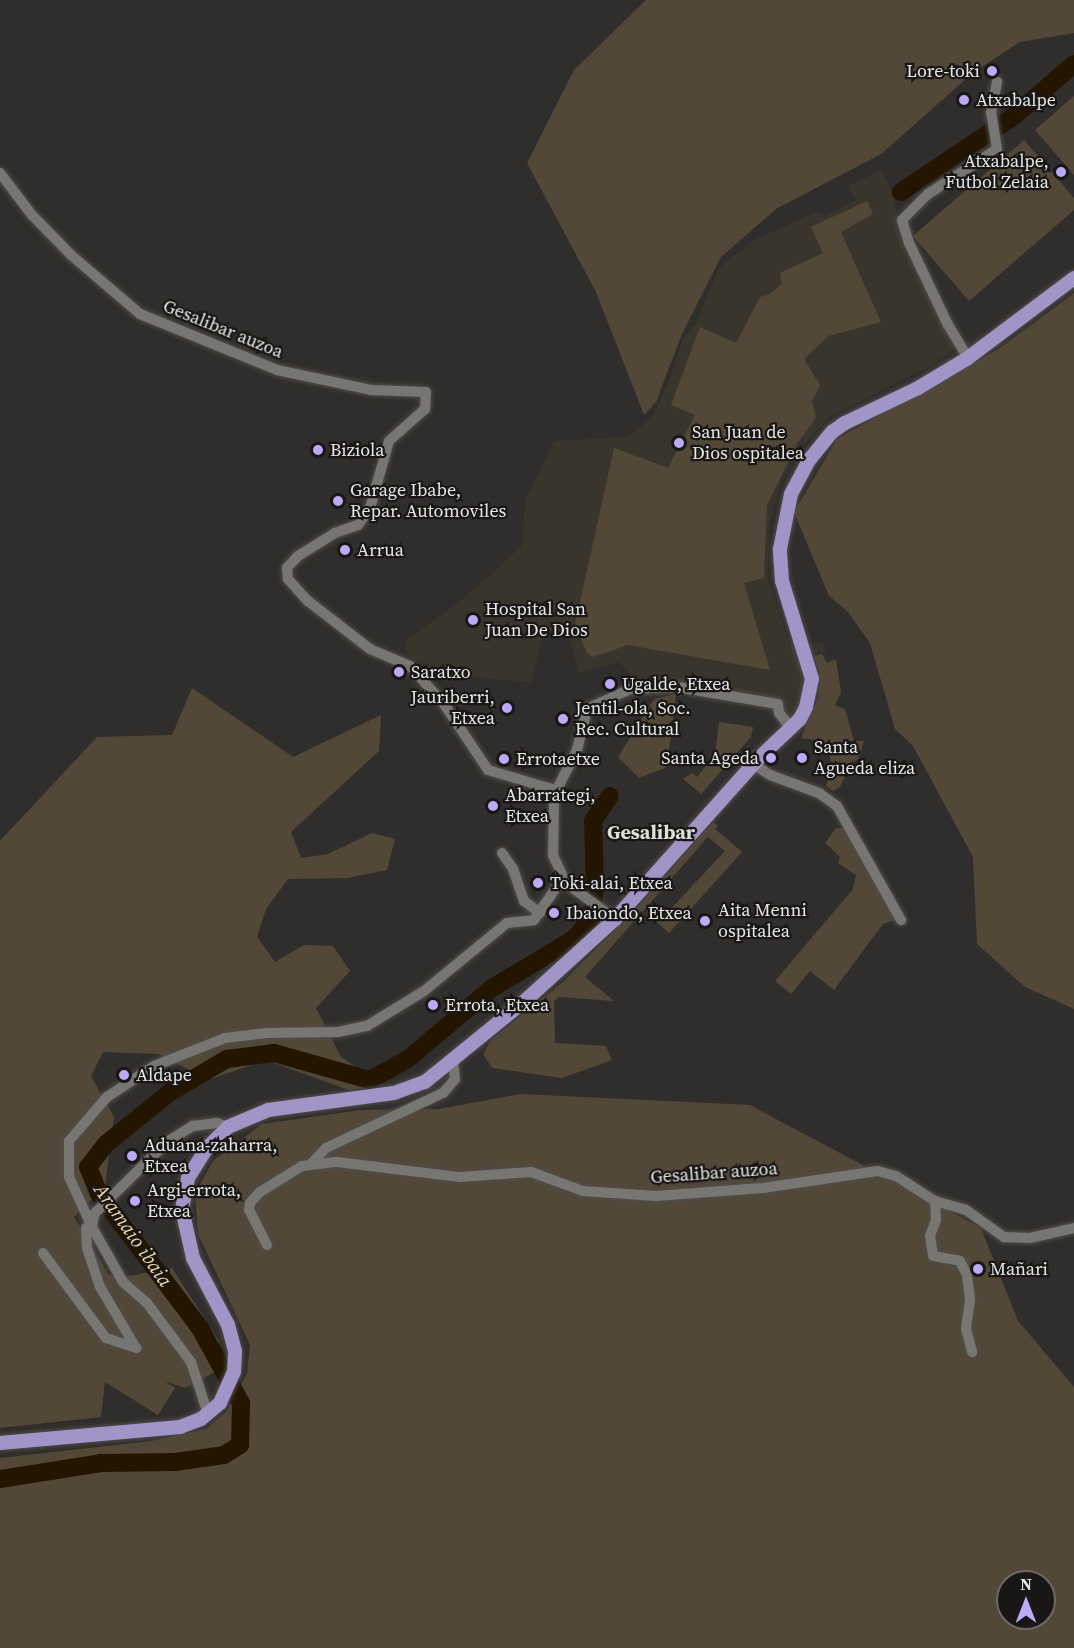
<!DOCTYPE html>
<html>
<head>
<meta charset="utf-8">
<style>
  body { margin:0 }
  #map { position:relative; width:1074px; height:1648px; overflow:hidden; background:#302e2c; font-family:"Source Serif 4",serif }
  div>[style] { position:absolute }
  [style*='--x'] { left:calc(var(--x)*1px); top:calc(var(--y)*1px); width:calc(var(--w)*1px); rotate:calc(var(--a)*1deg) }
  .built>* { inset:0; background:#3a352c }
  .green>* { inset:0; background:#534837 }
  .river>* { height:18px; margin:-9px; padding:0 9px; transform-origin:9px; border-radius:9px; background:#231500 }
  .roads { filter:drop-shadow(0 0 2px #4e4d4a) drop-shadow(0 0 2px #4e4d4a) }
  .minor>* { height:10px; margin:-5px; padding:0 5px; transform-origin:5px; border-radius:5px; background:#787672 }
  .major>* { height:14px; margin:-7px; padding:0 7px; transform-origin:7px; border-radius:7px; background:#a194c6 }
  .dots>* { width:16px; height:16px; translate:-50% -50%; box-sizing:border-box; border:3px solid #181715; border-radius:50% }
  span { translate:-50% -50%; white-space:nowrap; text-align:center; line-height:1.15; -webkit-text-stroke:4.5px #181715; paint-order:stroke }
  .poi-label { font-size:18px; color:#e8e6e5 }
  .right { translate:-100% -50%; text-align:right }
  .left { translate:0 -50%; text-align:left }
  .street-label { font-size:18px; color:#e8e6e5 }
  .neighbourhood-label { font-size:20px; color:#e1dfdb; font-weight:700 }
  .water-label { font-size:20px; color:#f3d3a0; font-style:italic }
  .north { position:absolute; left:996px; top:1570px; width:60px; height:60px; box-sizing:border-box; background:#181715; border:2px solid #6b6a68; border-radius:50%; rotate:0deg; font-size:16px; font-weight:700; line-height:24px; text-align:center; color:#e8e6e5 }
  .north::after { content:''; display:block; margin:auto; width:21px; height:27px; background:#bbaaf6; clip-path:polygon(50% 0,100% 100%,50% 72%,0 100%) }
</style>
</head>
<body>
<div id="map">
  <div class="built">
    <i style="clip-path:polygon(881px 170px,894px 197px,900px 230px,956px 347px,938px 362px,831px 416px,803px 445px,782px 478px,770px 521px,768px 579px,790px 647px,823px 642px,826px 652px,800px 657px,808px 678px,806px 698px,800px 699px,797px 716px,781px 713px,782px 701px,638px 682px,619px 662px,579px 673px,567px 632px,544px 629px,532px 682px,441px 675px,407px 654px,406px 640px,461px 601px,522px 546px,525px 501px,554px 441px,628px 437px,652px 417px,667px 386px,683px 338px,695px 326px,719px 268px,754px 240px,818px 212px,826px 216px,856px 200px,848px 186px)"></i>
  </div>
  <div class="green">
    <i style="clip-path:polygon(646px 0,1074px 0,1074px 33px,1020px 42px,974px 72px,881px 154px,776px 209px,721px 257px,682px 334px,656px 402px,644px 415px,596px 292px,527px 163px,574px 70px)"></i>
    <i style="clip-path:polygon(1074px 96px,1074px 175px,1035px 130px)"></i>
    <i style="clip-path:polygon(1024px 140px,1074px 198px,1074px 210px,969px 301px,913px 236px)"></i>
    <i style="clip-path:polygon(867px 201px,873px 214px,841px 232px,881px 322px,828px 336px,804px 359px,820px 385px,812px 401px,816px 418px,798px 442px,767px 505px,764px 578px,744px 583px,770px 670px,628px 645px,593px 657px,587px 653px,575px 625px,614px 448px,668px 468px,695px 415px,671px 405px,700px 327px,736px 343px,760px 297px,770px 294px,782px 284px,780px 273px,823px 253px,811px 227px)"></i>
    <i style="clip-path:polygon(1074px 293px,1074px 1009px,1025px 987px,977px 944px,973px 857px,913px 746px,895px 729px,870px 643px,848px 612px,829px 596px,794px 512px,837px 439px,997px 350px)"></i>
    <i style="clip-path:polygon(822px 654px,827px 663px,836px 659px,841px 692px,835px 705px,845px 709px,854px 741px,864px 741px,858px 760px,851px 762px,840px 787px,833px 791px,826px 786px,834px 762px,830px 761px,830px 750px,821px 741px,801px 738px,818px 699px,820px 675px,814px 656px)"></i>
    <i style="clip-path:polygon(192px 688px,293px 757px,381px 715px,379px 751px,291px 832px,301px 858px,328px 854px,372px 833px,395px 839px,387px 870px,347px 878px,288px 879px,266px 909px,257px 937px,275px 962px,304px 945px,333px 946px,350px 971px,316px 1008px,341px 1057px,384px 1085px,349px 1090px,266px 1060px,208px 1080px,159px 1054px,103px 1052px,91px 1076px,114px 1117px,105px 1186px,74px 1217px,109px 1275px,129px 1276px,172px 1268px,219px 1341px,215px 1372px,185px 1388px,165px 1381px,175px 1388px,158px 1415px,105px 1382px,101px 1417px,0 1428px,0 841px,97px 737px,172px 735px)"></i>
    <i style="clip-path:polygon(676px 694px,667px 767px,639px 778px,618px 757px,654px 699px)"></i>
    <i style="clip-path:polygon(719px 722px,753px 727px,751px 737px,701px 794px,683px 779px,692px 773px,697px 777px,715px 755px)"></i>
    <i style="clip-path:polygon(713px 822px,718px 826px,715px 829px,742px 852px,669px 933px,647px 914px,655px 905px,665px 915px,725px 851px,708px 837px,585px 977px,614px 1001px,559px 997px,554px 1001px,555px 1043px,606px 1046px,612px 1060px,562px 1078px,492px 1068px,483px 1054px,491px 1040px,563px 982px,632px 913px)"></i>
    <i style="clip-path:polygon(836px 828px,845px 828px,895px 920px,883px 924px,834px 990px,810px 971px,791px 994px,775px 981px,853px 889px,856px 875px,838px 863px,840px 857px,825px 843px)"></i>
    <i style="clip-path:polygon(evenodd,521px 1094px,750px 1105px,981px 1228px,1018px 1321px,1074px 1387px,1074px 1648px,0 1648px,0 1458px,151px 1441px,206px 1429px,227px 1411px,247px 1373px,250px 1345px,198px 1234px,195px 1193px,213px 1161px,262px 1124px,360px 1110px,439px 1109px,521px 1094px,1008px 1582px,1044px 1582px,1044px 1618px,1008px 1618px,1008px 1582px)"></i>
  </div>
  <div class="river">
    <i style="--x:901;--y:192;--w:136;--a:-33.9"></i>
    <i style="--x:1014;--y:116;--w:79;--a:-40.9"></i>
    <i style="--x:0;--y:1479;--w:102;--a:-9"></i>
    <i style="--x:101;--y:1463;--w:74;--a:-0.8"></i>
    <i style="--x:175;--y:1462;--w:49;--a:-8.1"></i>
    <i style="--x:224;--y:1455;--w:19;--a:-32"></i>
    <i style="--x:240;--y:1445;--w:42;--a:-88.6"></i>
    <i style="--x:241;--y:1403;--w:85;--a:-118.7"></i>
    <i style="--x:200;--y:1328;--w:168;--a:-127"></i>
    <i style="--x:99;--y:1194;--w:29;--a:-112"></i>
    <i style="--x:88;--y:1167;--w:29;--a:-52"></i>
    <i style="--x:106;--y:1144;--w:81;--a:-39"></i>
    <i style="--x:169;--y:1093;--w:67;--a:-30.4"></i>
    <i style="--x:227;--y:1059;--w:47;--a:-7.3"></i>
    <i style="--x:274;--y:1053;--w:100;--a:15.7"></i>
    <i style="--x:370;--y:1080;--w:43;--a:-28.9"></i>
    <i style="--x:408;--y:1059;--w:110;--a:-40.2"></i>
    <i style="--x:492;--y:988;--w:96;--a:-30.9"></i>
    <i style="--x:574;--y:939;--w:26;--a:-50"></i>
    <i style="--x:591;--y:919;--w:32;--a:-83"></i>
    <i style="--x:595;--y:887;--w:66;--a:-91.7"></i>
    <i style="--x:593;--y:821;--w:30;--a:-56"></i>
  </div>
  <div class="roads">
    <div class="minor">
      <i style="--x:0;--y:173;--w:53;--a:52.7"></i>
      <i style="--x:32;--y:215;--w:56;--a:45.7"></i>
      <i style="--x:71;--y:255;--w:91;--a:40.5"></i>
      <i style="--x:140;--y:314;--w:148;--a:22.2"></i>
      <i style="--x:277;--y:370;--w:96;--a:12"></i>
      <i style="--x:371;--y:390;--w:55;--a:2.1"></i>
      <i style="--x:426;--y:392;--w:17;--a:93"></i>
      <i style="--x:425;--y:409;--w:48;--a:138.4"></i>
      <i style="--x:389;--y:441;--w:70;--a:105.8"></i>
      <i style="--x:370;--y:508;--w:21;--a:125"></i>
      <i style="--x:358;--y:525;--w:24;--a:161"></i>
      <i style="--x:335;--y:533;--w:44;--a:148.1"></i>
      <i style="--x:298;--y:556;--w:16;--a:133"></i>
      <i style="--x:287;--y:568;--w:11;--a:85"></i>
      <i style="--x:288;--y:579;--w:30;--a:48"></i>
      <i style="--x:308;--y:601;--w:78;--a:37.7"></i>
      <i style="--x:370;--y:649;--w:43;--a:23"></i>
      <i style="--x:410;--y:666;--w:51;--a:48.2"></i>
      <i style="--x:444;--y:704;--w:79;--a:56.3"></i>
      <i style="--x:488;--y:770;--w:70;--a:16.6"></i>
      <i style="--x:968;--y:358;--w:39;--a:-121"></i>
      <i style="--x:948;--y:325;--w:91;--a:-115.4"></i>
      <i style="--x:909;--y:243;--w:24;--a:-107"></i>
      <i style="--x:902;--y:220;--w:37;--a:-45"></i>
      <i style="--x:928;--y:194;--w:82;--a:-33.1"></i>
      <i style="--x:997;--y:149;--w:36;--a:-99"></i>
      <i style="--x:991;--y:113;--w:32;--a:-79"></i>
      <i style="--x:753;--y:764;--w:20;--a:33"></i>
      <i style="--x:770;--y:775;--w:52;--a:20.2"></i>
      <i style="--x:819;--y:793;--w:22;--a:36"></i>
      <i style="--x:837;--y:806;--w:131;--a:60.7"></i>
      <i style="--x:502;--y:853;--w:19;--a:55"></i>
      <i style="--x:513;--y:869;--w:34;--a:71"></i>
      <i style="--x:524;--y:901;--w:20;--a:37"></i>
      <i style="--x:615;--y:919;--w:61;--a:-143.7"></i>
      <i style="--x:566;--y:883;--w:31;--a:-115"></i>
      <i style="--x:553;--y:855;--w:60;--a:-89"></i>
      <i style="--x:554;--y:795;--w:51;--a:-62.9"></i>
      <i style="--x:577;--y:750;--w:42;--a:-76.3"></i>
      <i style="--x:587;--y:709;--w:47;--a:-24.9"></i>
      <i style="--x:630;--y:689;--w:47;--a:-2.4"></i>
      <i style="--x:677;--y:687;--w:102;--a:9.6"></i>
      <i style="--x:778;--y:704;--w:9;--a:84"></i>
      <i style="--x:779;--y:713;--w:19;--a:51"></i>
      <i style="--x:312;--y:1163;--w:21;--a:-47"></i>
      <i style="--x:326;--y:1148;--w:129;--a:-25.2"></i>
      <i style="--x:443;--y:1093;--w:18;--a:-49"></i>
      <i style="--x:455;--y:1079;--w:18;--a:-96"></i>
      <i style="--x:935;--y:1201;--w:19;--a:87"></i>
      <i style="--x:936;--y:1220;--w:17;--a:111"></i>
      <i style="--x:930;--y:1236;--w:20;--a:81"></i>
      <i style="--x:933;--y:1256;--w:27;--a:10"></i>
      <i style="--x:960;--y:1261;--w:16;--a:63"></i>
      <i style="--x:967;--y:1275;--w:25;--a:83"></i>
      <i style="--x:970;--y:1300;--w:29;--a:98"></i>
      <i style="--x:966;--y:1329;--w:24;--a:75"></i>
      <i style="--x:267;--y:1245;--w:39;--a:-117"></i>
      <i style="--x:249;--y:1210;--w:7;--a:-82"></i>
      <i style="--x:250;--y:1203;--w:15;--a:-48"></i>
      <i style="--x:260;--y:1192;--w:49;--a:-31.8"></i>
      <i style="--x:302;--y:1166;--w:35;--a:-7"></i>
      <i style="--x:337;--y:1162;--w:124;--a:7"></i>
      <i style="--x:460;--y:1177;--w:71;--a:-4"></i>
      <i style="--x:531;--y:1172;--w:55;--a:20.1"></i>
      <i style="--x:583;--y:1191;--w:73;--a:3.9"></i>
      <i style="--x:656;--y:1196;--w:107;--a:-4.3"></i>
      <i style="--x:763;--y:1188;--w:116;--a:-8.4"></i>
      <i style="--x:878;--y:1171;--w:19;--a:16"></i>
      <i style="--x:896;--y:1176;--w:46;--a:32.7"></i>
      <i style="--x:935;--y:1201;--w:32;--a:16"></i>
      <i style="--x:966;--y:1210;--w:47;--a:35.4"></i>
      <i style="--x:1004;--y:1237;--w:26;--a:2"></i>
      <i style="--x:1030;--y:1238;--w:45;--a:-12.8"></i>
      <i style="--x:43;--y:1253;--w:106;--a:53.5"></i>
      <i style="--x:106;--y:1338;--w:32;--a:18"></i>
      <i style="--x:136;--y:1348;--w:71;--a:-120.5"></i>
      <i style="--x:100;--y:1287;--w:41;--a:-108.4"></i>
      <i style="--x:87;--y:1248;--w:20;--a:-93"></i>
      <i style="--x:86;--y:1228;--w:6;--a:-9"></i>
      <i style="--x:92;--y:1227;--w:55;--a:-114.7"></i>
      <i style="--x:69;--y:1177;--w:36;--a:-90"></i>
      <i style="--x:69;--y:1141;--w:58;--a:-49.2"></i>
      <i style="--x:107;--y:1097;--w:56;--a:-33.4"></i>
      <i style="--x:154;--y:1066;--w:76;--a:-21.5"></i>
      <i style="--x:225;--y:1038;--w:42;--a:-6.8"></i>
      <i style="--x:267;--y:1033;--w:71;--a:-0.8"></i>
      <i style="--x:338;--y:1032;--w:30;--a:-12"></i>
      <i style="--x:367;--y:1026;--w:67;--a:-31.6"></i>
      <i style="--x:424;--y:991;--w:107;--a:-39.3"></i>
      <i style="--x:507;--y:923;--w:27;--a:-6"></i>
      <i style="--x:534;--y:920;--w:50;--a:-55.7"></i>
      <i style="--x:208;--y:1414;--w:55;--a:-108.1"></i>
      <i style="--x:191;--y:1362;--w:74;--a:-126.7"></i>
      <i style="--x:147;--y:1303;--w:32;--a:-139"></i>
      <i style="--x:123;--y:1282;--w:63;--a:-119.4"></i>
      <i style="--x:92;--y:1227;--w:13;--a:-81"></i>
      <i style="--x:94;--y:1214;--w:103;--a:-44.6"></i>
      <i style="--x:167;--y:1142;--w:31;--a:-32"></i>
      <i style="--x:193;--y:1126;--w:24;--a:-7"></i>
      <i style="--x:217;--y:1123;--w:12;--a:20"></i>
    </div>
    <div class="major">
      <i style="--x:0;--y:1443;--w:181;--a:-5.1"></i>
      <i style="--x:180;--y:1427;--w:22;--a:-21"></i>
      <i style="--x:201;--y:1419;--w:25;--a:-40"></i>
      <i style="--x:220;--y:1403;--w:34;--a:-66"></i>
      <i style="--x:234;--y:1372;--w:21;--a:-87"></i>
      <i style="--x:235;--y:1351;--w:27;--a:-105"></i>
      <i style="--x:228;--y:1325;--w:76;--a:-117.6"></i>
      <i style="--x:193;--y:1258;--w:50;--a:-102.7"></i>
      <i style="--x:182;--y:1209;--w:32;--a:-79"></i>
      <i style="--x:188;--y:1178;--w:34;--a:-58"></i>
      <i style="--x:206;--y:1149;--w:31;--a:-45"></i>
      <i style="--x:228;--y:1127;--w:43;--a:-23"></i>
      <i style="--x:268;--y:1110;--w:127;--a:-7.7"></i>
      <i style="--x:394;--y:1093;--w:33;--a:-20"></i>
      <i style="--x:425;--y:1082;--w:132;--a:-39.1"></i>
      <i style="--x:527;--y:999;--w:119;--a:-42.3"></i>
      <i style="--x:615;--y:919;--w:217;--a:-48.2"></i>
      <i style="--x:760;--y:757;--w:55;--a:-43.5"></i>
      <i style="--x:800;--y:719;--w:13;--a:-63"></i>
      <i style="--x:806;--y:707;--w:29;--a:-78"></i>
      <i style="--x:812;--y:679;--w:102;--a:-107"></i>
      <i style="--x:782;--y:581;--w:32;--a:-94"></i>
      <i style="--x:780;--y:549;--w:56;--a:-78.7"></i>
      <i style="--x:791;--y:494;--w:40;--a:-62"></i>
      <i style="--x:810;--y:459;--w:35;--a:-51"></i>
      <i style="--x:832;--y:432;--w:16;--a:-35"></i>
      <i style="--x:845;--y:423;--w:81;--a:-25.6"></i>
      <i style="--x:918;--y:388;--w:58;--a:-31"></i>
      <i style="--x:968;--y:358;--w:133;--a:-37"></i>
    </div>
  </div>
  <div class="dots">
    <i style="left:992px;top:71px;background:#bbaaf6"></i>
    <i style="left:964px;top:100px;background:#bbaaf6"></i>
    <i style="left:1061px;top:172px;background:#bbaaf6"></i>
    <i style="left:679px;top:443px;background:#bbaaf6"></i>
    <i style="left:318px;top:450px;background:#bbaaf6"></i>
    <i style="left:338px;top:501px;background:#bbaaf6"></i>
    <i style="left:345px;top:550px;background:#bbaaf6"></i>
    <i style="left:473px;top:620px;background:#bbaaf6"></i>
    <i style="left:399px;top:672px;background:#bbaaf6"></i>
    <i style="left:610px;top:684px;background:#bbaaf6"></i>
    <i style="left:507px;top:708px;background:#bbaaf6"></i>
    <i style="left:563px;top:719px;background:#bbaaf6"></i>
    <i style="left:771px;top:758px;background:#bbaaf6"></i>
    <i style="left:802px;top:758px;background:#bbaaf6"></i>
    <i style="left:504px;top:759px;background:#bbaaf6"></i>
    <i style="left:493px;top:806px;background:#bbaaf6"></i>
    <i style="left:538px;top:883px;background:#bbaaf6"></i>
    <i style="left:554px;top:913px;background:#bbaaf6"></i>
    <i style="left:705px;top:921px;background:#bbaaf6"></i>
    <i style="left:433px;top:1005px;background:#bbaaf6"></i>
    <i style="left:124px;top:1075px;background:#bbaaf6"></i>
    <i style="left:132px;top:1156px;background:#bbaaf6"></i>
    <i style="left:135px;top:1201px;background:#bbaaf6"></i>
    <i style="left:978px;top:1269px;background:#bbaaf6"></i>
  </div>
  <div class="poi-label">
    <span class="right" style="left:980px;top:71px">Lore-toki</span>
    <span class="left" style="left:976px;top:100px">Atxabalpe</span>
    <span class="right" style="left:1049px;top:172px">Atxabalpe,<br>Futbol Zelaia</span>
    <span class="left" style="left:692px;top:443px">San Juan de<br>Dios ospitalea</span>
    <span class="left" style="left:330px;top:450px">Biziola</span>
    <span class="left" style="left:350px;top:501px">Garage Ibabe,<br>Repar. Automoviles</span>
    <span class="left" style="left:357px;top:550px">Arrua</span>
    <span class="left" style="left:485px;top:620px">Hospital San<br>Juan De Dios</span>
    <span class="left" style="left:411px;top:672px">Saratxo</span>
    <span class="left" style="left:622px;top:684px">Ugalde, Etxea</span>
    <span class="right" style="left:495px;top:708px">Jauriberri,<br>Etxea</span>
    <span class="left" style="left:575px;top:719px">Jentil-ola, Soc.<br>Rec. Cultural</span>
    <span class="left" style="left:814px;top:758px">Santa<br>Agueda eliza</span>
    <span class="right" style="left:759px;top:758px">Santa Ageda</span>
    <span class="left" style="left:516px;top:759px">Errotaetxe</span>
    <span class="left" style="left:505px;top:806px">Abarrategi,<br>Etxea</span>
    <span class="left" style="left:550px;top:883px">Toki-alai, Etxea</span>
    <span class="left" style="left:718px;top:921px">Aita Menni<br>ospitalea</span>
    <span class="left" style="left:566px;top:913px">Ibaiondo, Etxea</span>
    <span class="left" style="left:445px;top:1005px">Errota, Etxea</span>
    <span class="left" style="left:136px;top:1075px">Aldape</span>
    <span class="left" style="left:144px;top:1156px">Aduana-zaharra,<br>Etxea</span>
    <span class="left" style="left:147px;top:1201px">Argi-errota,<br>Etxea</span>
    <span class="left" style="left:990px;top:1269px">Mañari</span>
  </div>
  <div class="street-label">
    <span style="left:223px;top:329px;rotate:22deg">Gesalibar auzoa</span>
    <span style="left:714px;top:1173px;rotate:-4deg">Gesalibar auzoa</span>
  </div>
  <div class="neighbourhood-label">
    <span style="left:651px;top:832px">Gesalibar</span>
  </div>
  <div class="water-label">
    <span style="left:133px;top:1235px;rotate:55deg">Aramaio ibaia</span>
  </div>
  <div class="north">N</div>
</div>
</body>
</html>
